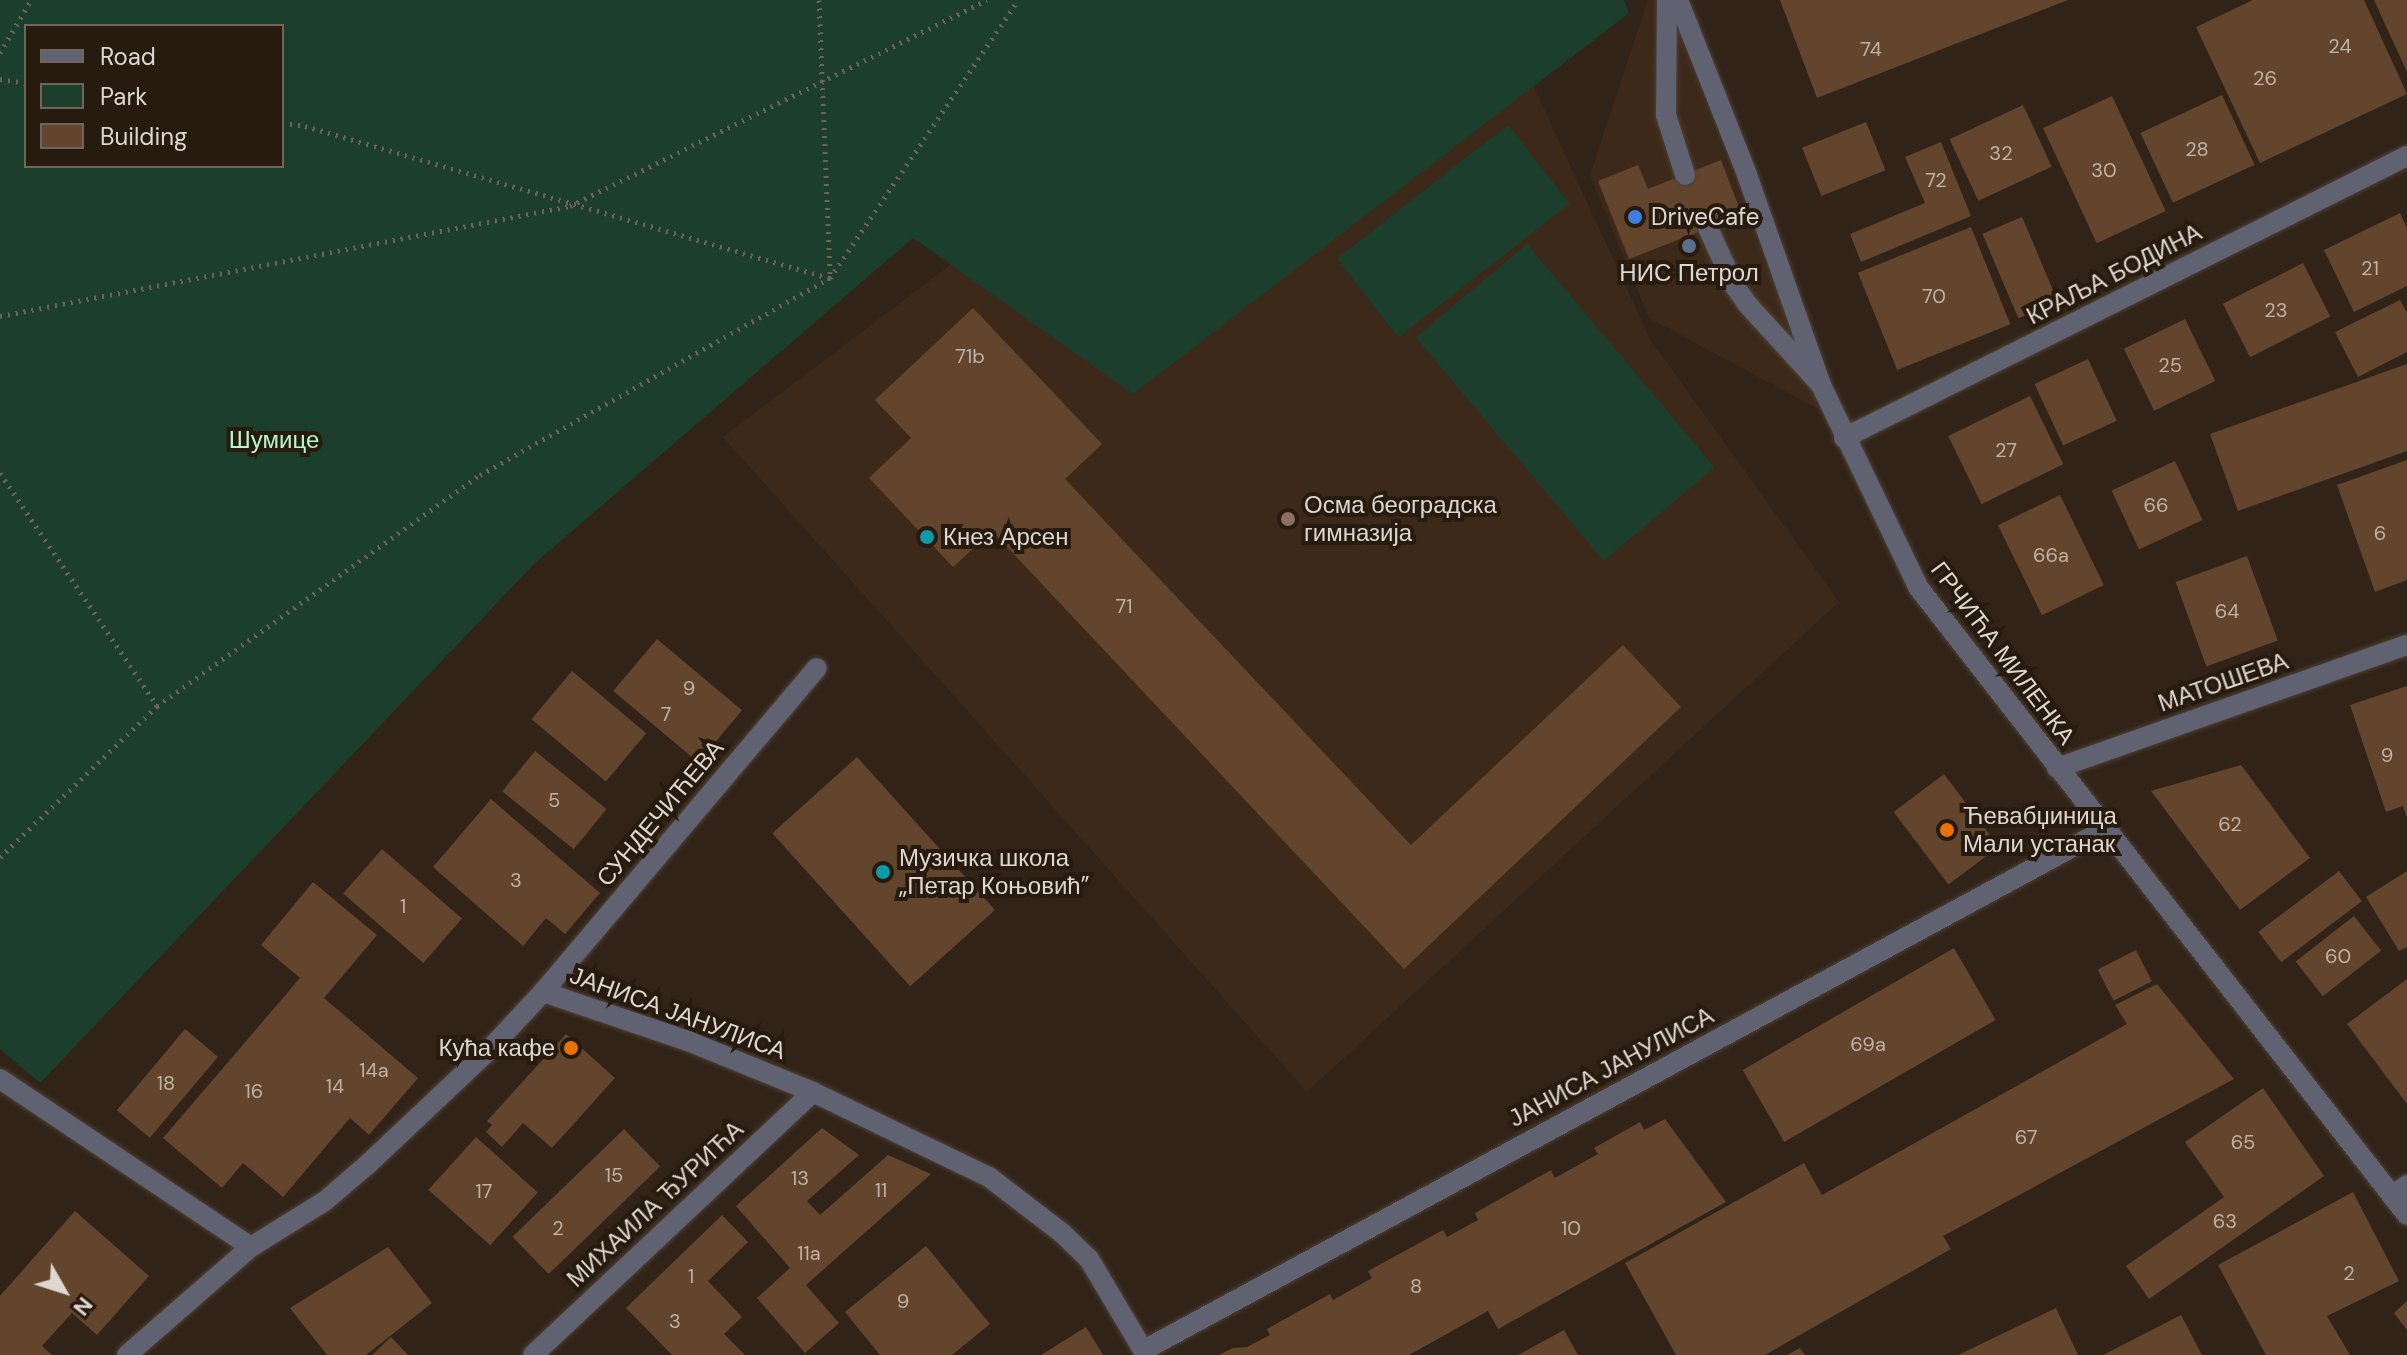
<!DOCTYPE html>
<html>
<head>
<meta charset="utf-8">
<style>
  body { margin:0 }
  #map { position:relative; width:2407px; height:1355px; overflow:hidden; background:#312318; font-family:"DM Sans",sans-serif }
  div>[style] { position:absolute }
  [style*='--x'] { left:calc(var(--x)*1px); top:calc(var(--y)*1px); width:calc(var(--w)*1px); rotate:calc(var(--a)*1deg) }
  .built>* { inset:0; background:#3d2919 }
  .green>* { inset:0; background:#1c3e2d; transform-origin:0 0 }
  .building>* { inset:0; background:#63452d; transform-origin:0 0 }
  .path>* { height:5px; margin-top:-2.5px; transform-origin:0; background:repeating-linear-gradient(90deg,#6e6259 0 2px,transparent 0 8px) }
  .roads { filter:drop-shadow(0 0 2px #4d4035) drop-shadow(0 0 2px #4d4035) }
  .service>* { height:20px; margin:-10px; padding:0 10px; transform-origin:10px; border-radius:10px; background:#606171 }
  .minor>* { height:20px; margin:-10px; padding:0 10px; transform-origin:10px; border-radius:10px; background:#606171 }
  .tertiary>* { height:20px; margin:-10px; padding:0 10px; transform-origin:10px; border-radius:10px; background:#606171 }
  .dots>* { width:22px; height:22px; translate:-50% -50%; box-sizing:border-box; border:4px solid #271a0f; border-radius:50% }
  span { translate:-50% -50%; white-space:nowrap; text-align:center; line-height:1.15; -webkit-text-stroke:8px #271a0f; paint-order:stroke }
  .number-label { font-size:20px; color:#c0b2a6 }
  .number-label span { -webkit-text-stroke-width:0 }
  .poi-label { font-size:24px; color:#dfd6cf }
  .left { translate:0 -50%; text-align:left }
  .right { translate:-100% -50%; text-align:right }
  .street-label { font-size:24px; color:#dfd6cf }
  .park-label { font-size:24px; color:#b3f7d1 }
  .legend { position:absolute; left:24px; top:24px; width:260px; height:144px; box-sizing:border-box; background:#271a0f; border:2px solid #71655c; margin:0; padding:10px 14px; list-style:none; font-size:24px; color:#dfd6cf }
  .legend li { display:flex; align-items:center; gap:16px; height:40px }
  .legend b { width:40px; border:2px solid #71655c }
  .north { position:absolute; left:24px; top:1251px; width:80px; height:80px; -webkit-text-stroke:6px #271a0f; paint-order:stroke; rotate:129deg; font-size:22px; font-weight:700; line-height:32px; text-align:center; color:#dfd6cf }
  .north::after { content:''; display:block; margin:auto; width:28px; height:36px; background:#dfd6cf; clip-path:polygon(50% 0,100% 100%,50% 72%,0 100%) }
</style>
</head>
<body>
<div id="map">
  <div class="built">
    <i style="clip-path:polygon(1300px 0,1494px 0,1650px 339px,1839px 602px,1307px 1092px,723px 437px)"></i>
    <i style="clip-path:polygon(1648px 0,1666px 0,1820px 410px,1649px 318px,1590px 175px)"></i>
  </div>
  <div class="green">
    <i style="clip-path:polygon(evenodd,0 0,1624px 0,1629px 13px,1133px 394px,913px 238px,535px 563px,40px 1083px,0 1049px,0 0,26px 26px,282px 26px,282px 166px,26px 166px,26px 26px)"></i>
    <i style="left:1508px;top:125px;width:100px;height:217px;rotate:52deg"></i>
    <i style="left:1527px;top:244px;width:292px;height:145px;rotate:50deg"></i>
  </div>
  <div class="building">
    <i style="clip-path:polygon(1780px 0,2068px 0,1817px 98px)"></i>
    <i style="clip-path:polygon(2253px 0,2364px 0,2407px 94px,2260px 163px,2196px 27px)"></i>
    <i style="clip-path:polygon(2374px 0,2407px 0,2407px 72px)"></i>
    <i style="left:2222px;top:95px;width:77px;height:90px;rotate:65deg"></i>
    <i style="left:2112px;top:96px;width:127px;height:76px;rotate:65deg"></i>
    <i style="left:2023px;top:105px;width:68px;height:81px;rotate:65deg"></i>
    <i style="left:1866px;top:122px;width:52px;height:69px;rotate:68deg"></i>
    <i style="clip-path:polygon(1941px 142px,1971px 216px,1861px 262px,1850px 234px,1925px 203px,1905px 157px)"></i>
    <i style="clip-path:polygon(1721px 160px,1742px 215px,1629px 259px,1598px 181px,1638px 165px,1648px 189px)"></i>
    <i style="clip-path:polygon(2400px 213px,2407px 228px,2407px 286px,2354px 312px,2324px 250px)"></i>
    <i style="left:2022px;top:217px;width:92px;height:43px;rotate:67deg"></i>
    <i style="left:1971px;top:227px;width:105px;height:122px;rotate:68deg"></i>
    <i style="left:2303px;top:263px;width:60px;height:90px;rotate:63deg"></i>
    <i style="clip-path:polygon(2400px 300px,2407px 313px,2407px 352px,2358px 377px,2335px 332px)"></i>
    <i style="clip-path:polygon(973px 308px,1102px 444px,1065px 479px,1411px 845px,1623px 645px,1681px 707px,1404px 969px,992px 531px,953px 567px,869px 478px,911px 438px,875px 400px)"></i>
    <i style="left:2185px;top:319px;width:69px;height:68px;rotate:64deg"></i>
    <i style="left:2088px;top:359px;width:68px;height:59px;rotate:65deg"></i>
    <i style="clip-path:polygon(2407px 364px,2407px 451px,2238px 511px,2210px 434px)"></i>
    <i style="left:2030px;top:396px;width:76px;height:91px;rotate:64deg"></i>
    <i style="clip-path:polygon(2407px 460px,2407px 580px,2375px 592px,2337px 485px)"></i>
    <i style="left:2175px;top:461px;width:65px;height:70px;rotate:65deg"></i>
    <i style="left:2060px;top:495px;width:100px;height:69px;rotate:64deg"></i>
    <i style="left:2247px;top:556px;width:90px;height:76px;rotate:70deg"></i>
    <i style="left:657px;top:639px;width:111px;height:68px;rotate:40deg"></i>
    <i style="left:572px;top:671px;width:97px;height:63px;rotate:40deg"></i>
    <i style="clip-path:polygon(2407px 686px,2407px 815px,2406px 816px,2403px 806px,2386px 812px,2350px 705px)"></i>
    <i style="left:535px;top:751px;width:92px;height:52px;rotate:39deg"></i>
    <i style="left:857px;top:757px;width:206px;height:114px;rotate:48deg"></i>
    <i style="clip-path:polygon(2241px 765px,2310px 858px,2240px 910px,2151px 791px)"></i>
    <i style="left:1944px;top:774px;width:91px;height:63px;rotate:53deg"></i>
    <i style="clip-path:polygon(491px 799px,600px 893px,565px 934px,546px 918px,523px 946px,433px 867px)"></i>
    <i style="left:382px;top:849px;width:106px;height:59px;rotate:41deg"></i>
    <i style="left:2339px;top:871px;width:38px;height:101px;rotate:53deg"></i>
    <i style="clip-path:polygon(2407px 871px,2407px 947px,2399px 951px,2366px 897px)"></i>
    <i style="clip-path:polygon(313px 882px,377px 935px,324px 998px,418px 1078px,369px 1135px,350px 1118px,283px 1197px,243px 1163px,222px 1188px,163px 1138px,300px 978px,261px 945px)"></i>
    <i style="left:2354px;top:916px;width:44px;height:74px;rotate:52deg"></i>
    <i style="left:1954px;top:948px;width:83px;height:244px;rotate:60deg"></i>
    <i style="left:2136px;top:950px;width:35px;height:43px;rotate:63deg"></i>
    <i style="clip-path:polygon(2407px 979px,2407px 1104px,2347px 1024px)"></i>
    <i style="clip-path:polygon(2157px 984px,2234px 1079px,1943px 1236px,1951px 1249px,1765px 1355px,1676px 1355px,1625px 1263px,1804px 1163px,1822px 1195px,2127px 1024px,2115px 1005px)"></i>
    <i style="left:185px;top:1029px;width:43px;height:106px;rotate:40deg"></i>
    <i style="clip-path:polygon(566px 1034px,615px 1078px,552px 1148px,523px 1123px,502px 1147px,486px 1132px,492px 1125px,487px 1121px)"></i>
    <i style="clip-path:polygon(2263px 1088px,2324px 1176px,2149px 1299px,2126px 1266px,2224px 1197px,2185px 1142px)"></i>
    <i style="clip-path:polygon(1665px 1119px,1726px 1202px,1498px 1329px,1488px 1311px,1409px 1355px,1219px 1355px,1233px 1348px,1247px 1347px,1270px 1335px,1267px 1329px,1330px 1294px,1333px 1300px,1372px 1278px,1368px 1271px,1443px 1230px,1447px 1237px,1478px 1220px,1475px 1213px,1551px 1170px,1555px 1178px,1598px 1154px,1594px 1148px,1640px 1122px,1644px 1130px)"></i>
    <i style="clip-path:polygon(822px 1128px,859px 1155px,807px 1201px,820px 1215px,888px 1155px,931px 1174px,806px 1285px,839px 1323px,805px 1353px,757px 1298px,790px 1268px,736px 1206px)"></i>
    <i style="left:624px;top:1129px;width:52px;height:155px;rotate:46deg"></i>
    <i style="left:476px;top:1137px;width:83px;height:71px;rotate:42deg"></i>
    <i style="clip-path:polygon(2353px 1192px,2399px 1281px,2327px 1316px,2350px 1355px,2266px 1355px,2218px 1265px)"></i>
    <i style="clip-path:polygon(75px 1211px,149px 1276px,97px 1335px,72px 1313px,42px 1346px,52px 1355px,0 1355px,0 1296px)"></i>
    <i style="clip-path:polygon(722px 1215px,748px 1242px,708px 1281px,742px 1317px,724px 1334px,745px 1355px,672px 1355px,626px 1308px)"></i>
    <i style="clip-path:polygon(926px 1246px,990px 1324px,952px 1355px,880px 1355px,845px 1312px)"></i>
    <i style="clip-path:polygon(388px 1247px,432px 1303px,366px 1355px,327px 1355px,290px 1308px)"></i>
    <i style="clip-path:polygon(2407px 1301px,2407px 1330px,2394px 1313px)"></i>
    <i style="clip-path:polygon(2056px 1308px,2078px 1355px,1958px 1355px)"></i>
    <i style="clip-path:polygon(2181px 1315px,2202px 1355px,2103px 1355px)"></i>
    <i style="clip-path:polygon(1086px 1327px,1103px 1355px,1041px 1355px)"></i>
    <i style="clip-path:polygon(1564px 1330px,1578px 1355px,1518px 1355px)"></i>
    <i style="clip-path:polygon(391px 1337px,408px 1355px,372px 1355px)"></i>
    <i style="clip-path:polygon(1800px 1348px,1805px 1355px,1787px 1355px)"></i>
  </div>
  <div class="path">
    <i style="--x:819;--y:0;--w:277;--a:87.7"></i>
    <i style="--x:0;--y:53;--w:61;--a:-59.7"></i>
    <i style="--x:0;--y:79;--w:26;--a:9"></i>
    <i style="--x:282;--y:123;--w:23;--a:7"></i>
    <i style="--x:305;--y:126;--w:546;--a:16.18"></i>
    <i style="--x:0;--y:316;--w:581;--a:-10.92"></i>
    <i style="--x:570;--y:206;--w:465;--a:-26.3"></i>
    <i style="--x:0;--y:473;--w:281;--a:56"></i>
    <i style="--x:157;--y:706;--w:218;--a:136.1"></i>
    <i style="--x:157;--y:706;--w:397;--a:-35.6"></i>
    <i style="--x:480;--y:475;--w:402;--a:-29.4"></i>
    <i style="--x:830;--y:278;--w:336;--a:-55.9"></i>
  </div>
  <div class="roads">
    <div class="service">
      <i style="--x:1667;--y:0;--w:115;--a:90.5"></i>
      <i style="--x:1666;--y:115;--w:63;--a:72.4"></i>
      <i style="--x:1708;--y:228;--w:63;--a:65.5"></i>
      <i style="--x:1734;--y:285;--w:24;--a:55"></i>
      <i style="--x:1748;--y:305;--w:108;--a:47.6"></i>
    </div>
    <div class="minor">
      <i style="--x:1844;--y:438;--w:630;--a:-26.61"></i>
      <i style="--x:2057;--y:768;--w:371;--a:-19.4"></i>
      <i style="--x:543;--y:992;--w:153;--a:18.7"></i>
      <i style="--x:688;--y:1041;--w:135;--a:22.2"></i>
      <i style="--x:813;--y:1092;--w:195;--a:25.8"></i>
      <i style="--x:989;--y:1177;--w:92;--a:37.5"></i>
      <i style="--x:1062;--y:1233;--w:37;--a:44"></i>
      <i style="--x:1089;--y:1259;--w:112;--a:59.3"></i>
      <i style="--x:0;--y:1079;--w:302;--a:33.8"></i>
      <i style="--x:2392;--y:1196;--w:19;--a:-36"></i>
      <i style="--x:1144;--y:1350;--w:1092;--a:-28.44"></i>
      <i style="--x:127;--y:1355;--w:164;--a:-41.1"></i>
      <i style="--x:251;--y:1247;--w:87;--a:-31.9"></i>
      <i style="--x:325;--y:1201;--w:55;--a:-40.6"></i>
      <i style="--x:367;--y:1165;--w:166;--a:-43.3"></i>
      <i style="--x:488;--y:1051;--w:81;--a:-47"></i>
      <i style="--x:543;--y:992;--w:424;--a:-49.8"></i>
      <i style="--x:533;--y:1355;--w:384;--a:-43.2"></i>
    </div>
    <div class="tertiary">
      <i style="--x:1678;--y:0;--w:185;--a:68.4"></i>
      <i style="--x:1746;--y:172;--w:226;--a:70.6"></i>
      <i style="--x:1821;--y:385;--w:224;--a:64.3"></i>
      <i style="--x:1918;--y:587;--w:796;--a:52.09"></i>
    </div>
  </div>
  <div class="dots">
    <i style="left:1635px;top:217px;background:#3f7fe0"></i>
    <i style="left:1689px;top:246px;background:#5c6f8a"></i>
    <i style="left:1288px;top:519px;background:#8d6e63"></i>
    <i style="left:927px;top:537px;background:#0f9aa8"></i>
    <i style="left:1947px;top:830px;background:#e8710a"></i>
    <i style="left:883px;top:872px;background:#0f9aa8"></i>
    <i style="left:571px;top:1048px;background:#e8710a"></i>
  </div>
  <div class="number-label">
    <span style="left:2340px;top:46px">24</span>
    <span style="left:1871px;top:49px">74</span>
    <span style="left:2265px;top:78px">26</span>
    <span style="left:2197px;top:149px">28</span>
    <span style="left:2001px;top:153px">32</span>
    <span style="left:2104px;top:170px">30</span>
    <span style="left:1936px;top:180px">72</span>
    <span style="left:2370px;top:268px">21</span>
    <span style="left:1934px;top:296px">70</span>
    <span style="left:2276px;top:310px">23</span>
    <span style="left:970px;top:356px">71b</span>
    <span style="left:2170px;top:365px">25</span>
    <span style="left:2006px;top:450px">27</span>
    <span style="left:2156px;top:505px">66</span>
    <span style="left:2380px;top:533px">6</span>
    <span style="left:2051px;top:555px">66a</span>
    <span style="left:1124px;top:606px">71</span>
    <span style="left:2227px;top:611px">64</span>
    <span style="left:689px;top:688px">9</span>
    <span style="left:666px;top:714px">7</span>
    <span style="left:2387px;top:755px">9</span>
    <span style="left:554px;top:800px">5</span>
    <span style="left:2230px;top:824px">62</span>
    <span style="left:516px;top:880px">3</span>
    <span style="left:403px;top:906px">1</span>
    <span style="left:2338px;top:956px">60</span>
    <span style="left:1868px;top:1044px">69a</span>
    <span style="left:374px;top:1070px">14a</span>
    <span style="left:166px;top:1083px">18</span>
    <span style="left:335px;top:1086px">14</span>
    <span style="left:254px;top:1091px">16</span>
    <span style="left:2026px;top:1137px">67</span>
    <span style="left:2243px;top:1142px">65</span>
    <span style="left:614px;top:1175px">15</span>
    <span style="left:800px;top:1178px">13</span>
    <span style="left:881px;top:1190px">11</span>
    <span style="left:484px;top:1191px">17</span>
    <span style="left:2225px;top:1221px">63</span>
    <span style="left:558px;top:1228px">2</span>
    <span style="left:1571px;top:1228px">10</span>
    <span style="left:809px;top:1253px">11a</span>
    <span style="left:2349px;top:1273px">2</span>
    <span style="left:691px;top:1276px">1</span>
    <span style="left:1416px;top:1286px">8</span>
    <span style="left:903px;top:1301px">9</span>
    <span style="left:675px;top:1321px">3</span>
  </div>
  <div class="poi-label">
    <span class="left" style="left:1651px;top:217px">DriveCafe</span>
    <span style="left:1689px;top:273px">НИС Петрол</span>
    <span class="left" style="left:1304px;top:519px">Осма београдска<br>гимназија</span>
    <span class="left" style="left:943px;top:537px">Кнез Арсен</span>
    <span class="left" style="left:1963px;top:830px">Ћевабџиница<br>Мали устанак</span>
    <span class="left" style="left:899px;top:872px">Музичка школа<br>„Петар Коњовић”</span>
    <span class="right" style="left:555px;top:1048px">Кућа кафе</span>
  </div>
  <div class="street-label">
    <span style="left:2114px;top:274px;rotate:-27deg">КРАЉА БОДИНА</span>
    <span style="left:2003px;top:653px;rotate:53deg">ГРЧИЋА МИЛЕНКА</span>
    <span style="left:2223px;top:682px;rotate:-19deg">МАТОШЕВА</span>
    <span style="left:660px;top:813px;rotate:-50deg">СУНДЕЧИЋЕВА</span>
    <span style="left:678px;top:1013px;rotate:20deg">ЈАНИСА ЈАНУЛИСА</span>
    <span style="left:1611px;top:1067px;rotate:-28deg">ЈАНИСА ЈАНУЛИСА</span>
    <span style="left:655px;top:1204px;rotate:-43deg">МИХАИЛА ЂУРИЋА</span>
  </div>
  <div class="park-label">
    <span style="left:274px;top:440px">Шумице</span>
  </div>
  <ul class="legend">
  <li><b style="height:10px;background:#606171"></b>Road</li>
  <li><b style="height:22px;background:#1c3e2d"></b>Park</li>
  <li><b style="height:22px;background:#63452d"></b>Building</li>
  </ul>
  <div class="north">N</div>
</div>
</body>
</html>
